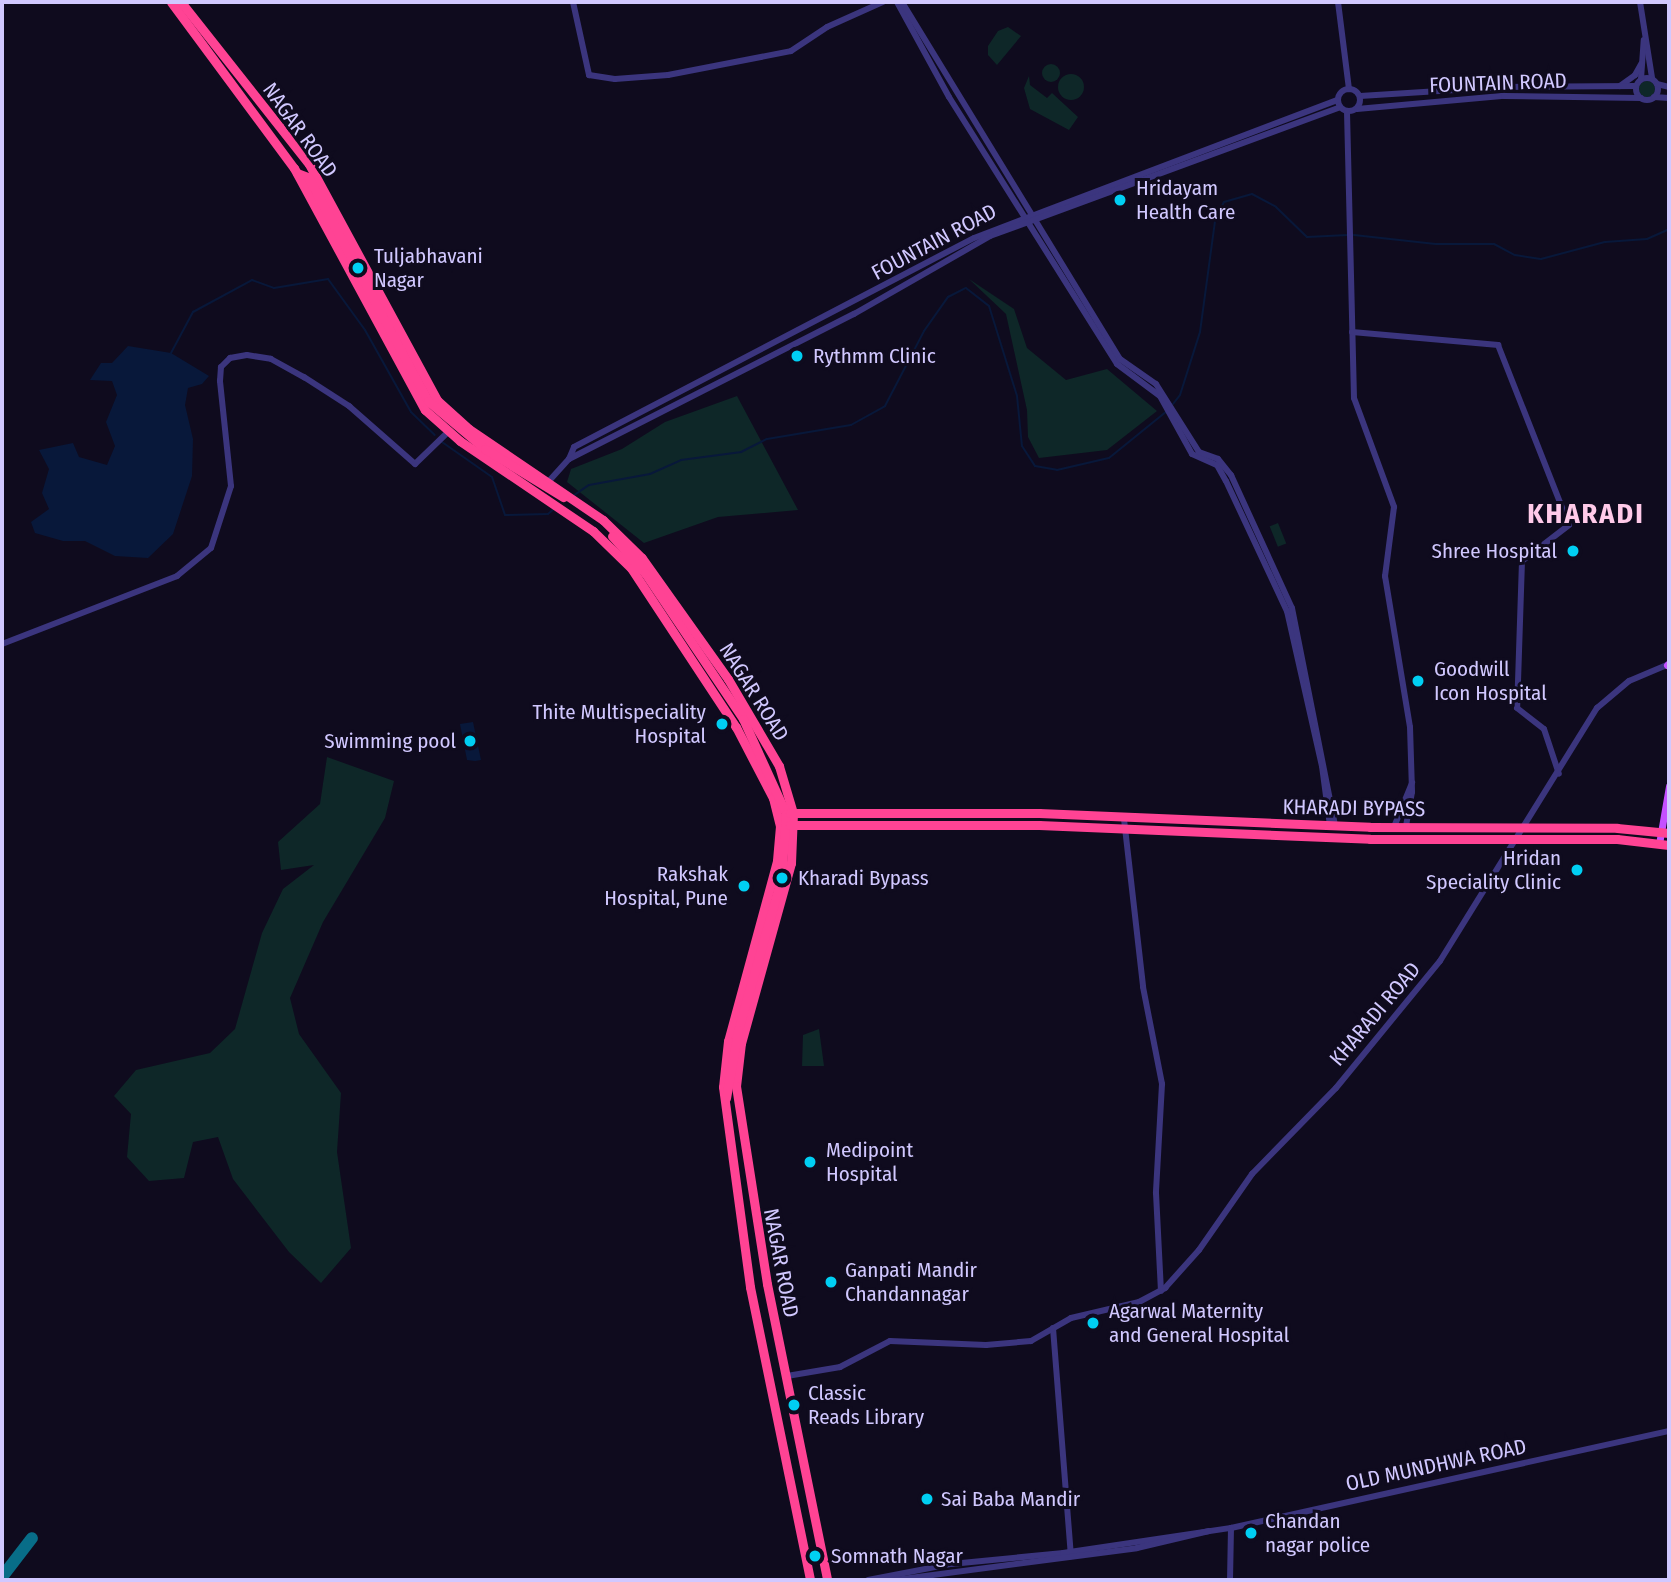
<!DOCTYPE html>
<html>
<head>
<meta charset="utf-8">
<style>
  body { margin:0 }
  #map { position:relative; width:1671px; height:1582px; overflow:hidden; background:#0f0b1e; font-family:"Fira Sans Condensed",sans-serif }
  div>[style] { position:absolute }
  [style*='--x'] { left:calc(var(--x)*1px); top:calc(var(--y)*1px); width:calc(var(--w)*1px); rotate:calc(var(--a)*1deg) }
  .green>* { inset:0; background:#0e2728; transform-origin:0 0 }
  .round { border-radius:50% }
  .water>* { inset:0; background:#08183a }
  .stream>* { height:2px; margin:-1px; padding:0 1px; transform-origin:1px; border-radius:1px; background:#08183a }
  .taxiway>* { height:12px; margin:-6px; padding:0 6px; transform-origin:6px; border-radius:6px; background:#086d88 }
  .minor>* { height:6px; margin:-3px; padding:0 3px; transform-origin:3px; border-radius:3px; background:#3b357e }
  .minor>.ring { margin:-3px; padding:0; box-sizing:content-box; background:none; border:6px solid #3b357e; border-radius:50% }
  .major>* { height:7px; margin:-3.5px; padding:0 3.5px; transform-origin:3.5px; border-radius:3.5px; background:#c54fff }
  .highway>* { height:9px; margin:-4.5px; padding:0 4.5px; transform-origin:4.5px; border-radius:4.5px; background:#ff4394 }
  .dots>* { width:19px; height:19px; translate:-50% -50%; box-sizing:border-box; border:4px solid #0f0b1e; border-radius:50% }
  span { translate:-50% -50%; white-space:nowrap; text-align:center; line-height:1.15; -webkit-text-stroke:6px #0f0b1e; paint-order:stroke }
  .street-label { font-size:21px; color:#d1c8ff }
  .poi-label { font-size:21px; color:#d1c8ff }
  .left { translate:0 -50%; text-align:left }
  .right { translate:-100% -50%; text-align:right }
  .district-label { font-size:28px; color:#ffcae9; font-weight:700; letter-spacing:2px }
  .frame { position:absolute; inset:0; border:4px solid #d1c8ff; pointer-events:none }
</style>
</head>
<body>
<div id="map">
  <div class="green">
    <i style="clip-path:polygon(1008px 27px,1021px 36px,997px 65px,988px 55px,988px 46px,998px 31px)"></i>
    <i class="round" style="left:1042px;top:64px;width:18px;height:18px"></i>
    <i class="round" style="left:1058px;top:74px;width:26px;height:26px"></i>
    <i style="clip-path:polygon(1029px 76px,1030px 85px,1047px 98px,1052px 93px,1078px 117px,1069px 130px,1030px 109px,1024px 88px)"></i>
    <i class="round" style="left:1639px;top:81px;width:16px;height:16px"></i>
    <i style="clip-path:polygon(969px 279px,1014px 309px,1027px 348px,1066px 380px,1107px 369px,1157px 411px,1107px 450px,1039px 458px,1028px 437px,1027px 410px,1006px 314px)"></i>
    <i style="clip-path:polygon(737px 396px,798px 510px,718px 517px,644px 543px,567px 482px,571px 469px,622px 449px,665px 422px)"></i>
    <i style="left:1278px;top:523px;width:22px;height:9px;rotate:68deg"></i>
    <i style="clip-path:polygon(327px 757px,394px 781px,385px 818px,323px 922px,290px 998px,299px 1034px,341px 1093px,337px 1152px,351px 1248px,321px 1283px,289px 1252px,233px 1179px,218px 1137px,193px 1142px,184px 1178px,149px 1181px,127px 1157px,131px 1114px,114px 1096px,136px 1070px,210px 1053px,235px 1029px,262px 933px,283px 889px,314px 865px,281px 870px,278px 842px,320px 804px)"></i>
    <i style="clip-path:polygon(819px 1029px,824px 1066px,802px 1066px,803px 1035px)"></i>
  </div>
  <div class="water">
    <i style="clip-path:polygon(128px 346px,171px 353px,209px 376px,202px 384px,188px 388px,185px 405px,193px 439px,192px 476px,173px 534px,148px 558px,115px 556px,85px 541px,63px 541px,35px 533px,31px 522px,49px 509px,42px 493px,49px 469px,39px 450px,73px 443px,79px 457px,107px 465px,115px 446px,106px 422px,117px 395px,112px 381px,90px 380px,101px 363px,112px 363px)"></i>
    <i style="clip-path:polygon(473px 722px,481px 760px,475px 761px,467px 760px,460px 724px)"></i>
  </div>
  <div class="stream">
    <i style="--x:1354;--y:235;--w:82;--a:6.3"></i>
    <i style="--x:1436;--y:244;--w:58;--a:0"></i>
    <i style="--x:1494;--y:244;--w:24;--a:28"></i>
    <i style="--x:1515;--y:255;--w:26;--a:9"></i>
    <i style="--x:1541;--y:259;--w:66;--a:-14.9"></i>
    <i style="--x:1605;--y:242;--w:42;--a:-4.1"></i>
    <i style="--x:1647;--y:239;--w:24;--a:-24"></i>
    <i style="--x:171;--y:353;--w:47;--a:-61.8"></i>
    <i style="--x:193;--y:312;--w:67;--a:-28.5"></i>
    <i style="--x:252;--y:280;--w:23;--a:20"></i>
    <i style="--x:274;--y:288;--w:55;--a:-9.5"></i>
    <i style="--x:328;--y:279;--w:63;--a:54"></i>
    <i style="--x:365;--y:330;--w:94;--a:60.7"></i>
    <i style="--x:411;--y:412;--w:33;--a:44"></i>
    <i style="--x:1173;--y:404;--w:11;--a:-52"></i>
    <i style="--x:1180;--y:395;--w:66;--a:-72.4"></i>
    <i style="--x:1200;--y:332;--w:112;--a:-82.3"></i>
    <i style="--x:1215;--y:221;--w:21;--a:-65"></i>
    <i style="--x:1224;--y:202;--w:29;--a:-16"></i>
    <i style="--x:1252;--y:194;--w:27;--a:28"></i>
    <i style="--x:1276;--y:207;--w:43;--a:44.1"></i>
    <i style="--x:1307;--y:237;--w:41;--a:-2.8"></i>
    <i style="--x:442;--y:442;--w:61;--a:35"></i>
    <i style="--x:492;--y:477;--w:40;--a:71.1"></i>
    <i style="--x:505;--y:515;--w:43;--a:-1.3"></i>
    <i style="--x:548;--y:514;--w:8;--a:-40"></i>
    <i style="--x:573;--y:496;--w:19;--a:-35"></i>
    <i style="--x:589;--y:485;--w:62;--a:-10.2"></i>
    <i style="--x:650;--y:474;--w:34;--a:-24"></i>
    <i style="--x:681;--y:460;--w:61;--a:-7.6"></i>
    <i style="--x:741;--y:452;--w:29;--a:-27"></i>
    <i style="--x:767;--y:439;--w:85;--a:-9.5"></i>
    <i style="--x:851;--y:425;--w:39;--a:-29"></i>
    <i style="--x:885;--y:406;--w:85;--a:-62.5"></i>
    <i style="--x:924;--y:331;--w:42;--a:-54.8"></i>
    <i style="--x:948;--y:297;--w:20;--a:-27"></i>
    <i style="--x:966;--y:288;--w:29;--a:38"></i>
    <i style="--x:989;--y:306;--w:94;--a:72.7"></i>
    <i style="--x:1017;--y:396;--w:50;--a:84.3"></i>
    <i style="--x:1022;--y:446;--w:24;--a:57"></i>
    <i style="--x:1035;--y:466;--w:22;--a:10"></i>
    <i style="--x:1057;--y:470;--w:53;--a:-13"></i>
    <i style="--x:1109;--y:458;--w:75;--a:-39"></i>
  </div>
  <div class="taxiway">
    <i style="--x:2;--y:1577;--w:49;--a:-52.4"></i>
  </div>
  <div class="minor">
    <i style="--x:573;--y:2;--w:75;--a:77.6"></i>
    <i style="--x:589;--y:75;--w:26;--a:9"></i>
    <i style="--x:615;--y:79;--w:53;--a:-4.3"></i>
    <i style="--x:668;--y:75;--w:125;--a:-11"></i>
    <i style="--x:791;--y:51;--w:43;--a:-33.7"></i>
    <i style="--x:827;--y:27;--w:61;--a:-24.1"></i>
    <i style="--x:897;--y:2;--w:108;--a:61.3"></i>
    <i style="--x:949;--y:97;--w:315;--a:57.8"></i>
    <i style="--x:1117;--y:364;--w:54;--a:36.7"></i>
    <i style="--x:1160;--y:396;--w:66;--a:61.1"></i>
    <i style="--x:1192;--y:454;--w:27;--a:24"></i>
    <i style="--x:1217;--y:465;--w:18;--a:61"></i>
    <i style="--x:1226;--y:481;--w:144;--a:64.9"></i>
    <i style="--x:1287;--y:611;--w:159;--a:77.3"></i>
    <i style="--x:1322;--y:766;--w:61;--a:82.4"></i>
    <i style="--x:902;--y:2;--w:418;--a:58.6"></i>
    <i style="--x:1120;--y:359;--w:44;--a:34.8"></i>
    <i style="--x:1156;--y:384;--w:80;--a:57.7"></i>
    <i style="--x:1199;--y:452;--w:20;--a:20"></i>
    <i style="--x:1218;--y:459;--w:21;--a:51"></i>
    <i style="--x:1231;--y:475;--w:146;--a:65.4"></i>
    <i style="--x:1292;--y:608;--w:222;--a:78.8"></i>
    <i style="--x:1338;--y:2;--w:88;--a:82.8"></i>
    <i style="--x:1640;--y:2;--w:77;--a:81"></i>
    <i class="ring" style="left:1636px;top:78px;width:16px;height:16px"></i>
    <i style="--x:1641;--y:79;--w:39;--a:-86"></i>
    <i style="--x:1657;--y:84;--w:12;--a:14"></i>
    <i style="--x:1620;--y:86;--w:19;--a:-36"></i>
    <i style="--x:1635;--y:75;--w:13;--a:-61"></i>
    <i class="ring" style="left:1338px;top:89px;width:16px;height:16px"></i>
    <i style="--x:1360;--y:96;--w:143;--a:-3.6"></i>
    <i style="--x:1503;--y:87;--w:133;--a:-0.4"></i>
    <i style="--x:1654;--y:97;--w:15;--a:4"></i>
    <i style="--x:1357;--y:109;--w:148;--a:-5.1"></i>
    <i style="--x:1504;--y:96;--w:137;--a:0.8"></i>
    <i style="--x:1347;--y:112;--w:286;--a:88.6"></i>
    <i style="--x:1354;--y:398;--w:116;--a:69.8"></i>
    <i style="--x:1394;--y:507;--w:70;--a:97.4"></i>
    <i style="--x:1385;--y:576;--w:153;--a:80.6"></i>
    <i style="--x:1410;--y:727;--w:65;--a:88.2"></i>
    <i style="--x:1412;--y:792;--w:36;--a:100"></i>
    <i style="--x:1352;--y:332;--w:147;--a:5.1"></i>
    <i style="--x:1498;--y:345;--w:193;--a:68.5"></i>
    <i style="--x:1569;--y:525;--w:59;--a:142.5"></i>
    <i style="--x:1522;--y:561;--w:147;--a:91.9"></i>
    <i style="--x:1517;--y:708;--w:34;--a:38"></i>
    <i style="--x:1544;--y:729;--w:47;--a:71.6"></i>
    <i style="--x:569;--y:459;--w:13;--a:-67"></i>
    <i style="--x:574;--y:447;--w:451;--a:-27.6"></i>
    <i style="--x:974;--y:238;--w:389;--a:-20.8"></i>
    <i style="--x:549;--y:481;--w:30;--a:-48"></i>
    <i style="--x:569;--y:459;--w:320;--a:-27"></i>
    <i style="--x:854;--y:314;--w:157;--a:-29.8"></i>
    <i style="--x:990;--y:236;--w:373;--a:-20.2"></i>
    <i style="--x:2;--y:644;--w:188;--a:-21.2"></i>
    <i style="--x:177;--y:576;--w:44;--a:-39.5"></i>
    <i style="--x:211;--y:548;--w:65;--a:-72.1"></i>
    <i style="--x:231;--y:486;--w:106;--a:-96"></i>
    <i style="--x:220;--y:381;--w:14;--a:-86"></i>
    <i style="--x:221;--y:367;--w:13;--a:-45"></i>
    <i style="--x:230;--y:358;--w:17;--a:-10"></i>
    <i style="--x:247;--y:355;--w:24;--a:9"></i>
    <i style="--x:271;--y:359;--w:38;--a:29"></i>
    <i style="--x:304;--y:377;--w:54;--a:32.8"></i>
    <i style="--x:349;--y:406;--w:88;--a:41.3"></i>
    <i style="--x:415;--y:464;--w:46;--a:-44.1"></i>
    <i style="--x:1124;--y:819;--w:169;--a:83.5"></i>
    <i style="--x:1143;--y:987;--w:99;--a:78.9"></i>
    <i style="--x:1162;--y:1084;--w:109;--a:93.2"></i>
    <i style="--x:1156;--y:1193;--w:98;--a:87.1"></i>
    <i style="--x:1394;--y:827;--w:48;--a:-67.8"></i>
    <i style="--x:1053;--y:1328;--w:229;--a:85.5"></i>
    <i style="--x:787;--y:1376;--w:54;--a:-9.6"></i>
    <i style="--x:840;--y:1367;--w:56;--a:-27.5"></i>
    <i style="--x:890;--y:1341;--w:96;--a:2.4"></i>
    <i style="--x:986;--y:1345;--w:45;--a:-5.1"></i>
    <i style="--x:1031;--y:1341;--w:46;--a:-29.9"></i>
    <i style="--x:1071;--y:1318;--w:70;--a:-13.2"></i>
    <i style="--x:1139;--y:1302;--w:30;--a:-28"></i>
    <i style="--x:1165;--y:1288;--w:51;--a:-48.2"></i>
    <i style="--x:1199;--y:1250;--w:93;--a:-55.1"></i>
    <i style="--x:1252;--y:1174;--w:120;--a:-45.7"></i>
    <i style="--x:1336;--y:1088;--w:164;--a:-50.7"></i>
    <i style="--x:1440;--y:961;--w:298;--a:-58.2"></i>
    <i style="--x:1597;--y:708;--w:42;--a:-40.2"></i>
    <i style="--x:1629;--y:681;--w:43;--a:-23"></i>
    <i style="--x:868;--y:1580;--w:85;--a:-10.9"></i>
    <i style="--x:951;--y:1564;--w:113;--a:-5.6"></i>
    <i style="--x:1063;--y:1553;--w:170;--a:-8.5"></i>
    <i style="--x:1231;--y:1528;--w:449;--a:-12.5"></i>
    <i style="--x:895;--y:1580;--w:244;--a:-7.5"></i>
    <i style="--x:1137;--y:1548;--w:74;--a:-13.3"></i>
    <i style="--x:1230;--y:1580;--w:52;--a:-88.9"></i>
  </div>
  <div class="major">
    <i style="--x:1667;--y:665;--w:3;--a:-45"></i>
    <i style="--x:1659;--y:844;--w:59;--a:-80.2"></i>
  </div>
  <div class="highway">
    <i style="--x:171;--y:2;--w:207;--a:53.5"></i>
    <i style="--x:294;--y:168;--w:275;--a:61.6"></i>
    <i style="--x:425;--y:410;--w:47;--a:41.5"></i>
    <i style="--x:460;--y:441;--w:161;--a:34.1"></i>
    <i style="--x:593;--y:531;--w:53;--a:44.2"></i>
    <i style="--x:631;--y:568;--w:191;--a:56.6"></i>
    <i style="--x:736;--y:727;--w:80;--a:62.5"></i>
    <i style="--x:773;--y:798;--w:29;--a:76"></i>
    <i style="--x:780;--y:826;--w:35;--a:95"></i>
    <i style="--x:777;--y:861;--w:187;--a:105.2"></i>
    <i style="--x:728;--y:1041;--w:46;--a:96.2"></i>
    <i style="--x:723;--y:1087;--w:202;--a:82.3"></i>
    <i style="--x:750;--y:1287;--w:299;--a:78.4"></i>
    <i style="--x:181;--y:2;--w:206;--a:51.7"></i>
    <i style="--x:309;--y:164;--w:268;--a:61.5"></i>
    <i style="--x:437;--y:400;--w:43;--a:42.2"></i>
    <i style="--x:469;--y:429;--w:162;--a:34.2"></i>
    <i style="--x:603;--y:520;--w:54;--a:44.3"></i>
    <i style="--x:642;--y:558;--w:148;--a:54.6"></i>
    <i style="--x:728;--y:679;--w:101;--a:59.6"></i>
    <i style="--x:779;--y:766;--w:49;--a:73.4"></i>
    <i style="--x:793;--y:813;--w:50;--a:92.3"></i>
    <i style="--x:791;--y:863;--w:187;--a:105.5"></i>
    <i style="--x:741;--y:1043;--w:43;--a:96.6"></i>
    <i style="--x:736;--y:1086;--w:200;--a:81.1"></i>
    <i style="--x:767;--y:1284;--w:302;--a:78.5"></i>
    <i style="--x:297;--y:173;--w:12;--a:20"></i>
    <i style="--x:308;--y:177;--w:254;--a:61.8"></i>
    <i style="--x:428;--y:401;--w:75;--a:40.1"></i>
    <i style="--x:485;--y:449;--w:92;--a:31.6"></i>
    <i style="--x:612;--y:536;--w:50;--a:48.3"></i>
    <i style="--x:645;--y:573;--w:176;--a:56.1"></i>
    <i style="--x:743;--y:719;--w:104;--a:65.6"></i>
    <i style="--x:786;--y:814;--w:65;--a:94.4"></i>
    <i style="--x:781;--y:879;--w:157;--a:105.9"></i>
    <i style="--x:738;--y:1030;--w:69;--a:100"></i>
    <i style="--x:790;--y:813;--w:249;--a:0"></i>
    <i style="--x:1039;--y:813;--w:331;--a:2.4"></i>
    <i style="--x:1370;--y:827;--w:247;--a:0.2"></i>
    <i style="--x:1617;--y:828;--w:52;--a:5.5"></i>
    <i style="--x:790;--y:825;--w:249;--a:0"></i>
    <i style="--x:1039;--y:825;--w:331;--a:2.4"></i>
    <i style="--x:1370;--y:839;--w:247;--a:0"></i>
    <i style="--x:1617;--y:839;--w:52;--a:6.6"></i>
  </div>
  <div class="dots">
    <i style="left:1120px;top:200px;background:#00cff3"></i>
    <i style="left:358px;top:268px;background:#00cff3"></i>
    <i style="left:797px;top:356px;background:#00cff3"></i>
    <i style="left:1573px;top:551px;background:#00cff3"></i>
    <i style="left:1418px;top:681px;background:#00cff3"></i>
    <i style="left:722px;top:724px;background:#00cff3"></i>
    <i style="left:470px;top:741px;background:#00cff3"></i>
    <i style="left:1577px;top:870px;background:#00cff3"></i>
    <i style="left:782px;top:878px;background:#00cff3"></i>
    <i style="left:744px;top:886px;background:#00cff3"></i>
    <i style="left:810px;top:1162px;background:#00cff3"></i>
    <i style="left:831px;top:1282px;background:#00cff3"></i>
    <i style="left:1093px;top:1323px;background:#00cff3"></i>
    <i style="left:794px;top:1405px;background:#00cff3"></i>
    <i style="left:927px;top:1499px;background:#00cff3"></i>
    <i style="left:1251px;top:1533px;background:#00cff3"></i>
    <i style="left:815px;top:1556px;background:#00cff3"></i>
  </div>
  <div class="street-label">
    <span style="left:1498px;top:83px;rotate:-2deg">FOUNTAIN ROAD</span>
    <span style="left:300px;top:130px;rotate:54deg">NAGAR ROAD</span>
    <span style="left:934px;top:242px;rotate:-28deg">FOUNTAIN ROAD</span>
    <span style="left:754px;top:692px;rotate:58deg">NAGAR ROAD</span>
    <span style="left:1354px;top:808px;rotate:1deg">KHARADI BYPASS</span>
    <span style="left:1375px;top:1014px;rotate:-50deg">KHARADI ROAD</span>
    <span style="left:781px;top:1263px;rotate:79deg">NAGAR ROAD</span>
    <span style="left:1436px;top:1465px;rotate:-12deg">OLD MUNDHWA ROAD</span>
  </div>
  <div class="poi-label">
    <span class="left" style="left:1136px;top:200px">Hridayam<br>Health Care</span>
    <span class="left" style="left:374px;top:268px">Tuljabhavani<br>Nagar</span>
    <span class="left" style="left:813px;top:356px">Rythmm Clinic</span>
    <span class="right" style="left:1557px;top:551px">Shree Hospital</span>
    <span class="left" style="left:1434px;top:681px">Goodwill<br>Icon Hospital</span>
    <span class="right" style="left:706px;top:724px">Thite Multispeciality<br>Hospital</span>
    <span class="right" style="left:456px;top:741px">Swimming pool</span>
    <span class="right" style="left:1561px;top:870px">Hridan<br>Speciality Clinic</span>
    <span class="right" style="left:728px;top:886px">Rakshak<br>Hospital, Pune</span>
    <span class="left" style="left:798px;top:878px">Kharadi Bypass</span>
    <span class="left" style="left:826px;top:1162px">Medipoint<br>Hospital</span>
    <span class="left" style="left:845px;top:1282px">Ganpati Mandir<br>Chandannagar</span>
    <span class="left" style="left:1109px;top:1323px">Agarwal Maternity<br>and General Hospital</span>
    <span class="left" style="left:808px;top:1405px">Classic<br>Reads Library</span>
    <span class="left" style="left:941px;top:1499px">Sai Baba Mandir</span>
    <span class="left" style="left:1265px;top:1533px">Chandan<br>nagar police</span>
    <span class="left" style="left:831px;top:1556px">Somnath Nagar</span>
  </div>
  <div class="district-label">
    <span style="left:1586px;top:514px">KHARADI</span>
  </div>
  <div class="frame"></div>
</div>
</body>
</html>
